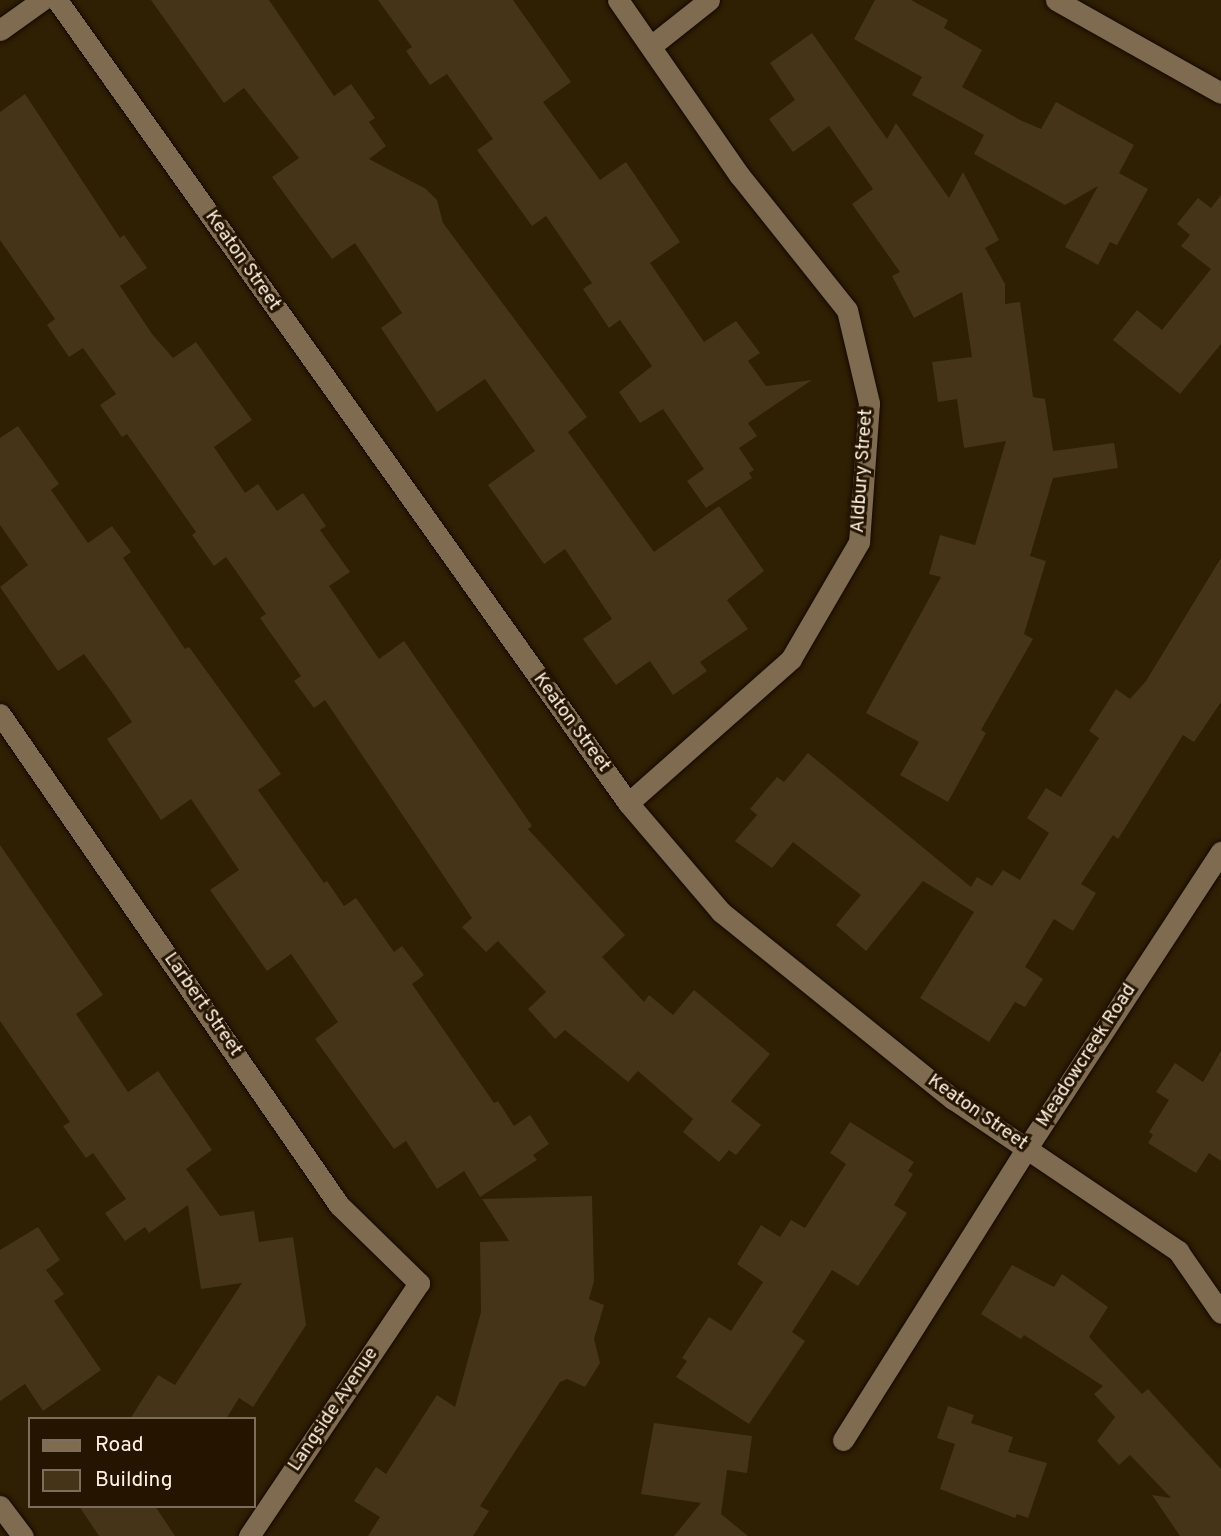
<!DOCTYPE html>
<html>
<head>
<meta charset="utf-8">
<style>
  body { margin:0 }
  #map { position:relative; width:1221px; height:1536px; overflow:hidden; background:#2f1f03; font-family:Overpass,sans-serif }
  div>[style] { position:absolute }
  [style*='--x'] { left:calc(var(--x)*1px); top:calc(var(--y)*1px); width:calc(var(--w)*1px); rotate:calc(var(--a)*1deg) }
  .building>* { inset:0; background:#463419 }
  .roads { filter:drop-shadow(0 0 2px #150900) drop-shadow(0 0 2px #150900) }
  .street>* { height:21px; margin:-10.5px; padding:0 10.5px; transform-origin:10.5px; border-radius:10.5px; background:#7f6b4f }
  span { translate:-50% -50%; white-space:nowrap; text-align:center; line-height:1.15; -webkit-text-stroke:6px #251500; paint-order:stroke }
  .street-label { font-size:19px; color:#fff3e3 }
  .legend { position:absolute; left:28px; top:1417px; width:228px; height:91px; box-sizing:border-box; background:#251500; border:2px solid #7c6e5b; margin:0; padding:9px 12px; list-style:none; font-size:21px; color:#fff3e3 }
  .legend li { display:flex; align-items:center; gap:14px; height:35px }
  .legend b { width:35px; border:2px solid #7c6e5b }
</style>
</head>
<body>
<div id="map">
  <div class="building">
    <i style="clip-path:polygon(151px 0,269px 0,334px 96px,351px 84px,375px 118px,369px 122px,386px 146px,369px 159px,426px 189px,437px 200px,443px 223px,587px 417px,568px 432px,654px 552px,719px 506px,764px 571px,727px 600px,748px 629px,700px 662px,707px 671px,673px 695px,650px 661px,616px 685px,583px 639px,612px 619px,565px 549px,544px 564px,488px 485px,535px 451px,485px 379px,437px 412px,381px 328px,402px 313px,355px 243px,332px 259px,272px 177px,299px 158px,244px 88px,224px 103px)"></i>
    <i style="clip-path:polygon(378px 0,513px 0,571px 82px,543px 102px,600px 180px,626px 162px,680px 242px,650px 263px,704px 342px,736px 321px,760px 353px,748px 361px,766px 386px,812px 380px,748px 423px,757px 436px,739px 448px,754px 470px,749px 473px,752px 478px,706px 508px,687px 481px,704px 469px,663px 409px,640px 423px,619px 392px,652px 366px,620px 320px,609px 328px,583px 289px,592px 283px,546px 216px,532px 226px,477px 150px,493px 139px,447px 74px,430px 85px,406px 51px,412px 47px)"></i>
    <i style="clip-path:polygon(875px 0,911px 0,948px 20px,944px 28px,982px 50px,962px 87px,1020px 120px,1041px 129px,1056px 102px,1134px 145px,1119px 173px,1148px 189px,1117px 245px,1110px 242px,1098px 265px,1065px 247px,1098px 186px,1065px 205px,974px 154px,984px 135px,912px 95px,922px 77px,854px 39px)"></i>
    <i style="clip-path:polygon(812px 33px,887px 139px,896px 123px,949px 198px,963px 172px,999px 240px,985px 248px,1005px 284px,1005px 304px,1020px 302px,1033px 397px,1045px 399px,1053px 451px,1114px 443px,1118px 468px,1053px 478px,1030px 556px,1046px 561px,1024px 634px,1033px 639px,981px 730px,986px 733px,948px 802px,900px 775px,919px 742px,866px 713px,941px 577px,929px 574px,940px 535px,975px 545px,1006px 441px,964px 448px,957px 399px,938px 402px,932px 362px,972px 357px,962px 292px,914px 318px,892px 276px,900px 272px,852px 204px,873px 189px,829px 126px,793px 152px,769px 119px,795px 100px,770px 63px)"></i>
    <i style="clip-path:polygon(25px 94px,120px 238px,124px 235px,147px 268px,120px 286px,152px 334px,173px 358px,196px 342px,252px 420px,214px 447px,245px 493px,258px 484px,277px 511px,303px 493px,326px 526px,320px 530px,350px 572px,329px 586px,379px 659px,404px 641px,532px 826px,528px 829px,625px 935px,602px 957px,644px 1002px,649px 995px,673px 1015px,694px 990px,770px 1054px,731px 1101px,761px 1125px,736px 1155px,729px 1150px,719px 1162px,683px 1132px,693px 1119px,638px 1071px,628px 1082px,565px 1030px,555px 1039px,528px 1009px,546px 992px,498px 941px,486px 952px,462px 927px,472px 918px,325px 700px,314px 708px,294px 681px,301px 676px,260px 618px,266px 614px,226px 557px,214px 566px,192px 535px,196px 532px,127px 434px,122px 437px,100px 405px,116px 394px,83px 348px,69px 357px,47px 325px,55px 319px,0 240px,0 112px)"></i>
    <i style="clip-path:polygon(1221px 195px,1221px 344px,1180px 394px,1113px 340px,1137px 310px,1162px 330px,1211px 269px,1181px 246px,1190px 235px,1177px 224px,1198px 198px,1211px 208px)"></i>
    <i style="clip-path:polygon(18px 426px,59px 484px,51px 490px,88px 543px,112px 526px,131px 552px,123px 558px,185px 649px,189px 647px,281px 774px,258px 790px,324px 883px,327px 881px,344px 906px,356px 898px,394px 952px,402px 946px,424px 975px,412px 984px,494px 1103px,498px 1101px,514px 1126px,530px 1115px,549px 1144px,533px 1155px,537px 1160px,480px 1197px,464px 1171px,437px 1189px,406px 1141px,394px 1149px,315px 1039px,338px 1022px,291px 954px,267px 971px,210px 890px,239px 870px,191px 799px,161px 820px,107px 739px,132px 722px,111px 691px,84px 654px,58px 671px,0 587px,28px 565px,0 525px,0 438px)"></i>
    <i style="clip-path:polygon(1221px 558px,1221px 702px,1194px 742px,1183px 735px,1118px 839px,1113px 835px,1081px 884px,1096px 893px,1073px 931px,1054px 919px,1025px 967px,1043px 979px,1025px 1007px,1015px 1002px,989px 1042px,920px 998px,974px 912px,923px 881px,866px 951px,836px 925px,861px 895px,793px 842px,772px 868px,735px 841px,757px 815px,750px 809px,777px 777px,784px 782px,808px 753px,971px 887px,977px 877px,992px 886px,1003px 870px,1020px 880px,1049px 833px,1027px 818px,1046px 788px,1061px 797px,1099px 738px,1089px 731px,1116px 689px,1130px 699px,1146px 681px)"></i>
    <i style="clip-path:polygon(0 845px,103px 995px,76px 1014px,128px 1092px,158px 1071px,212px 1150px,186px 1169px,220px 1216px,254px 1211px,259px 1242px,293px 1237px,306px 1325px,253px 1407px,239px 1398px,226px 1419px,130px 1419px,158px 1375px,175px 1385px,242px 1283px,201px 1289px,188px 1205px,149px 1233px,145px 1227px,125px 1241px,105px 1213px,126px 1199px,93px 1153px,86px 1158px,63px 1126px,70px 1122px,0 1021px)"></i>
    <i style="clip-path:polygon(1221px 1051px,1221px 1161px,1209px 1153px,1196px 1173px,1148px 1143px,1153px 1135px,1149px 1132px,1169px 1100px,1156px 1092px,1175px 1063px,1203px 1082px)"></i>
    <i style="clip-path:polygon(850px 1122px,914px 1162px,908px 1171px,913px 1174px,894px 1205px,907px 1213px,858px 1286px,832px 1270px,792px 1332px,805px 1341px,749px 1424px,676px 1377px,687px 1361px,682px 1358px,709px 1317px,731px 1331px,763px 1282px,737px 1264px,761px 1225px,780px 1237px,791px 1220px,805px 1228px,846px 1164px,830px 1153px)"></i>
    <i style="clip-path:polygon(592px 1196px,594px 1281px,589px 1299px,604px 1305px,594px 1339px,600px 1363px,585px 1387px,567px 1379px,560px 1382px,480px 1506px,489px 1511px,473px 1536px,368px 1536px,380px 1517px,354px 1501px,376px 1467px,386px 1474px,437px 1395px,455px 1407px,481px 1312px,480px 1242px,509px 1241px,482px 1199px)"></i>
    <i style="clip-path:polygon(38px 1227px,60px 1260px,46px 1270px,64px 1294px,54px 1301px,101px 1370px,43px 1411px,25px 1384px,0 1401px,0 1250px)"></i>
    <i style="clip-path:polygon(1012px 1265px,1054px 1287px,1062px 1274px,1108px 1307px,1089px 1337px,1142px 1394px,1148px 1389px,1221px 1469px,1221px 1536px,1180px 1536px,1152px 1495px,1171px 1498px,1130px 1455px,1119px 1465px,1097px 1441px,1115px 1417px,1094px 1394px,1103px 1386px,1024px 1335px,1021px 1339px,981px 1314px)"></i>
    <i style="clip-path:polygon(948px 1406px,974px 1415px,971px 1423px,1013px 1437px,1008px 1452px,1047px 1463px,1028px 1518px,1017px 1514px,1015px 1518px,940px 1489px,955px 1444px,937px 1438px)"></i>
    <i style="clip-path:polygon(654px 1423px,752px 1436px,747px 1473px,727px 1470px,721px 1514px,748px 1536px,674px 1536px,701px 1503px,641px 1494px)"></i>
    <i style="clip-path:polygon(79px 1506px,155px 1506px,175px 1536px,99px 1536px)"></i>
  </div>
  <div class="roads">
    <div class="street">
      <i style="--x:57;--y:0;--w:985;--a:54.58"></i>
      <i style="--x:628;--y:803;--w:143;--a:49.5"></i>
      <i style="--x:721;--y:912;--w:298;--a:38.9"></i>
      <i style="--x:953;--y:1099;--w:272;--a:34"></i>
      <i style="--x:1178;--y:1251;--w:75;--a:55.3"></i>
      <i style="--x:618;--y:0;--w:214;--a:55.3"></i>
      <i style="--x:740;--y:176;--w:171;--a:51.4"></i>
      <i style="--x:847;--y:310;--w:96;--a:76.7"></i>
      <i style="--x:869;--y:403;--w:139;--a:94.1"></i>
      <i style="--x:859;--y:542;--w:135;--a:120.2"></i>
      <i style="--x:791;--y:659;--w:217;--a:138.5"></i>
      <i style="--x:1056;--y:0;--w:189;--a:29.4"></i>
      <i style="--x:0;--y:30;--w:52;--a:-35.5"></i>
      <i style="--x:651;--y:46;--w:74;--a:-38.4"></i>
      <i style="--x:0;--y:714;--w:597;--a:55.38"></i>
      <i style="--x:339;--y:1205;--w:112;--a:44.3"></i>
      <i style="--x:419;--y:1283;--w:305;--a:123.9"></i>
      <i style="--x:843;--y:1440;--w:345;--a:-57.8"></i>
      <i style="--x:1027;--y:1148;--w:354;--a:-56.8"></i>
      <i style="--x:0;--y:1506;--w:38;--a:53"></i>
    </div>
  </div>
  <div class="street-label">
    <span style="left:242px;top:261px;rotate:55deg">Keaton Street</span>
    <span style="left:863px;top:471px;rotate:-86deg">Aldbury Street</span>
    <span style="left:571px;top:723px;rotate:54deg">Keaton Street</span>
    <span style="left:202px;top:1005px;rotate:55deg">Larbert Street</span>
    <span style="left:1087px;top:1056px;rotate:-57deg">Meadowcreek Road</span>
    <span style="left:977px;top:1113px;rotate:35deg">Keaton Street</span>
    <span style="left:334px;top:1410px;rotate:-56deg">Langside Avenue</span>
  </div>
  <ul class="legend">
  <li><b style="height:9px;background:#7f6b4f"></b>Road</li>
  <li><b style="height:19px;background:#463419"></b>Building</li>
  </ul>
</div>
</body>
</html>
